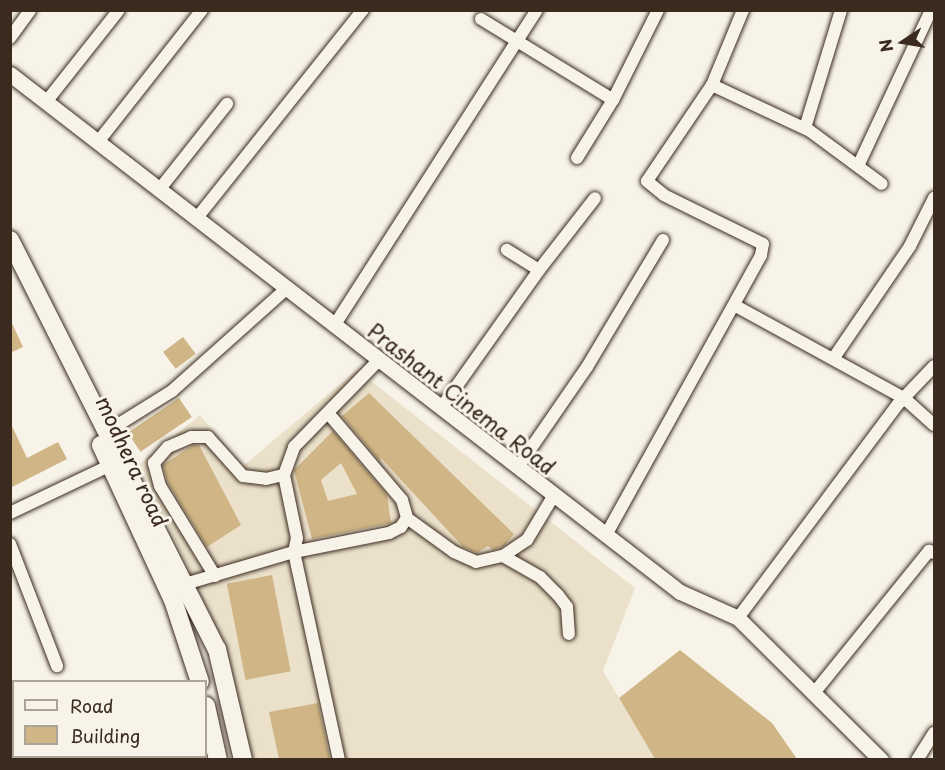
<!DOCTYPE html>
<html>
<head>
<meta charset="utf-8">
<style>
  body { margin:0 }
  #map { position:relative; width:945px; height:770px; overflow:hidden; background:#f7f3e8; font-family:"Playpen Sans",sans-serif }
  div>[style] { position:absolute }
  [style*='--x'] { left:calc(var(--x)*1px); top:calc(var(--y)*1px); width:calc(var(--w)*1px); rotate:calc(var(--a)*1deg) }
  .built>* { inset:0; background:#ebe1cb }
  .building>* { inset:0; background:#d0b686; transform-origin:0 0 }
  .roads { filter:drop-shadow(0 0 2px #3b2a1e) drop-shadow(0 0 2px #3b2a1e) }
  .minor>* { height:12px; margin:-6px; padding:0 6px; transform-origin:6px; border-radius:6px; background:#f7f3e8 }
  .tertiary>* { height:15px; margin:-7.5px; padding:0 7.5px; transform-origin:7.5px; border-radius:7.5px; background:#f7f3e8 }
  .primary>* { height:18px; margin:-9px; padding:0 9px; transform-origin:9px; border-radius:9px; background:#f7f3e8 }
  span { translate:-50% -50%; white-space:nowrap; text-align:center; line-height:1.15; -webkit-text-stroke:6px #f7f3e8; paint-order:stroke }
  .street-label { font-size:21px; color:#3b2a1e }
  .frame { position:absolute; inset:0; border:12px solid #3b2a1e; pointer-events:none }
  .legend { position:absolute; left:12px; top:680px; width:195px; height:78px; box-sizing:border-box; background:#f7f3e8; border:2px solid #aca397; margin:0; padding:8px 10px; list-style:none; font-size:18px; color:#3b2a1e }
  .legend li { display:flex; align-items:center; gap:12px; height:30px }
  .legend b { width:30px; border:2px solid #aca397 }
  .north { position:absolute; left:873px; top:12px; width:60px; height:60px; -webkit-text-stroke:4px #f7f3e8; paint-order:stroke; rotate:258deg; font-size:16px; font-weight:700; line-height:24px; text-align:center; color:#3b2a1e }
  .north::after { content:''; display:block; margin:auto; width:21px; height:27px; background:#3b2a1e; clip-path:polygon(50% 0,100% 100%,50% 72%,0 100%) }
</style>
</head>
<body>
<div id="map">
  <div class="built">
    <i style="clip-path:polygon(357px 370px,635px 588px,603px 671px,655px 759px,250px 759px,223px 643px,140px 464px,200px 415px,243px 466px)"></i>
  </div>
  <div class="building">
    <i style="clip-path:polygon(10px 319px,23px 347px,10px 353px)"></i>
    <i style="left:183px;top:337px;width:21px;height:25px;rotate:53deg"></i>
    <i style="clip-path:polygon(369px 393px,514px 534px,504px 546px,493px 550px,488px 546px,477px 553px,463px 547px,380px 457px,381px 463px,342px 416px)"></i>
    <i style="left:179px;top:398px;width:23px;height:62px;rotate:56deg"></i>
    <i style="clip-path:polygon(10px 422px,27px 458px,58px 442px,67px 459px,10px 488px)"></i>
    <i style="clip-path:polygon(evenodd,333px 431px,387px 495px,391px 523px,312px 539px,294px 470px,333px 431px,341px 463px,357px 494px,328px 501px,321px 480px,341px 463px)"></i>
    <i style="clip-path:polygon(193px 445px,199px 445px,241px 525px,207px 547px,168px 483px,163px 465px)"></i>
    <i style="left:272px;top:575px;width:98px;height:46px;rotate:79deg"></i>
    <i style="clip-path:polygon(680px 650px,772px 723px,797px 759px,655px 759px,619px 698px)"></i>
    <i style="clip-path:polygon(318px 703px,330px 759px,279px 759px,269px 712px)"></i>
  </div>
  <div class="roads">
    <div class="minor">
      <i style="--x:481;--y:19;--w:155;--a:31.5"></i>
      <i style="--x:613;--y:100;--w:101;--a:-63.4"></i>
      <i style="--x:10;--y:38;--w:34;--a:-54"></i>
      <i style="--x:712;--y:85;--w:108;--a:25.1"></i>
      <i style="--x:810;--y:131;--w:89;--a:36.4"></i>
      <i style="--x:46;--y:102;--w:117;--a:-51.6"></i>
      <i style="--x:805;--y:128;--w:123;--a:-73"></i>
      <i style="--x:98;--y:142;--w:168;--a:-51.8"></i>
      <i style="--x:577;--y:158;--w:68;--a:-58.2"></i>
      <i style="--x:858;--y:166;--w:172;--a:-64.9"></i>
      <i style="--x:159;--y:190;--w:110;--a:-51.7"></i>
      <i style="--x:196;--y:219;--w:268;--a:-51.4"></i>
      <i style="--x:539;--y:270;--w:91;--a:-52.1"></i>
      <i style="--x:734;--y:305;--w:194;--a:28.7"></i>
      <i style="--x:904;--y:398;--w:40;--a:42"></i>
      <i style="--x:334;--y:326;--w:376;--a:-57.3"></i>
      <i style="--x:833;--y:359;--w:137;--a:-55.7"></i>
      <i style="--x:910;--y:246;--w:54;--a:-63.4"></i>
      <i style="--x:441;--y:408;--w:169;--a:-54.6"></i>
      <i style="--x:539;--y:270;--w:38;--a:-148"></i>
      <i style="--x:328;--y:413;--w:114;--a:49.6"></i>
      <i style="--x:402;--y:500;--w:19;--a:74"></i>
      <i style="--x:407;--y:518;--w:11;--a:124"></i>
      <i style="--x:401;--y:527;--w:13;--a:153"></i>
      <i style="--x:389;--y:533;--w:97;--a:168.7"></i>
      <i style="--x:294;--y:552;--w:213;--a:77.8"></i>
      <i style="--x:108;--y:431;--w:75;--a:-32"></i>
      <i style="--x:172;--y:391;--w:153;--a:-41.8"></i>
      <i style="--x:518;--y:467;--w:121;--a:-55.4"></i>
      <i style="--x:587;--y:367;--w:148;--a:-59.1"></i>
      <i style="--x:10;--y:513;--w:116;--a:-25.5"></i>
      <i style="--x:407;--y:518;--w:58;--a:35.9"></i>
      <i style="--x:454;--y:552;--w:24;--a:24"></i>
      <i style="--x:476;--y:562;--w:28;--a:-13"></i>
      <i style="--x:503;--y:556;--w:29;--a:-34"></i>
      <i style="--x:527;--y:540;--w:52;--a:-59"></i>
      <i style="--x:606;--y:535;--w:320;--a:-61"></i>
      <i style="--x:761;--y:255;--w:11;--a:-80"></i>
      <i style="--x:763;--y:244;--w:110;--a:-153.7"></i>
      <i style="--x:664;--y:195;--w:22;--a:-141"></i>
      <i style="--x:647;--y:181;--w:116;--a:-55.9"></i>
      <i style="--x:712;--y:85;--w:81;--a:-67.5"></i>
      <i style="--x:10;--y:544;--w:131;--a:68.9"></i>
      <i style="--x:503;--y:556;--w:43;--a:29.6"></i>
      <i style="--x:540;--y:577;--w:25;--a:45"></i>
      <i style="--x:558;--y:595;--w:15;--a:53"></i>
      <i style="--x:567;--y:607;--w:27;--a:86"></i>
      <i style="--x:215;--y:576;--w:105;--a:-121.4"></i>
      <i style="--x:160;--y:486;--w:24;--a:-105"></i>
      <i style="--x:154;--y:463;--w:21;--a:-49"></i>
      <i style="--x:168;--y:447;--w:25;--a:-23"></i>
      <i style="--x:191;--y:437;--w:17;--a:0"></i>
      <i style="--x:208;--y:437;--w:52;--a:48.1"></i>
      <i style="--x:243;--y:476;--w:23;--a:7"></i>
      <i style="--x:266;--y:479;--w:18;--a:-13"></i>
      <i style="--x:185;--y:584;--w:114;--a:-16.4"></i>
      <i style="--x:294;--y:552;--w:14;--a:-78"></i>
      <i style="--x:297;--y:538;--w:64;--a:-101.7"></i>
      <i style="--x:284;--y:475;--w:30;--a:-70"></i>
      <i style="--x:294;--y:447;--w:122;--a:-45.7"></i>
      <i style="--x:738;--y:618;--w:267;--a:-53.2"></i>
      <i style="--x:898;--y:404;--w:52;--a:-46.5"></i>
      <i style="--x:814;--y:693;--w:183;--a:-51"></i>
      <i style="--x:929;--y:551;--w:5;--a:22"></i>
      <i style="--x:917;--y:760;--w:32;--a:-58"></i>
    </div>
    <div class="tertiary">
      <i style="--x:10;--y:74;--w:847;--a:37.71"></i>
      <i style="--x:680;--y:592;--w:64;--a:24.1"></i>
      <i style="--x:738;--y:618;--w:202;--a:44.8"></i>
    </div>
    <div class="primary">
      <i style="--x:10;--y:240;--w:458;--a:63.2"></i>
      <i style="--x:217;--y:649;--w:114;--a:76.8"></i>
      <i style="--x:101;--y:445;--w:171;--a:65.1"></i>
      <i style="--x:173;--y:600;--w:86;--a:71.8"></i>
      <i style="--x:206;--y:706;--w:55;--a:77.5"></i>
    </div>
  </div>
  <div class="street-label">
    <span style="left:462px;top:398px;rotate:38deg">Prashant Cinema Road</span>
    <span style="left:133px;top:461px;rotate:65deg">modhera road</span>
  </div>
  <div class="frame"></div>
  <ul class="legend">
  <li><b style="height:8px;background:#f7f3e8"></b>Road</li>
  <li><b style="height:16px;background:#d0b686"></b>Building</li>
  </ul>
  <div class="north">N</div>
</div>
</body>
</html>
